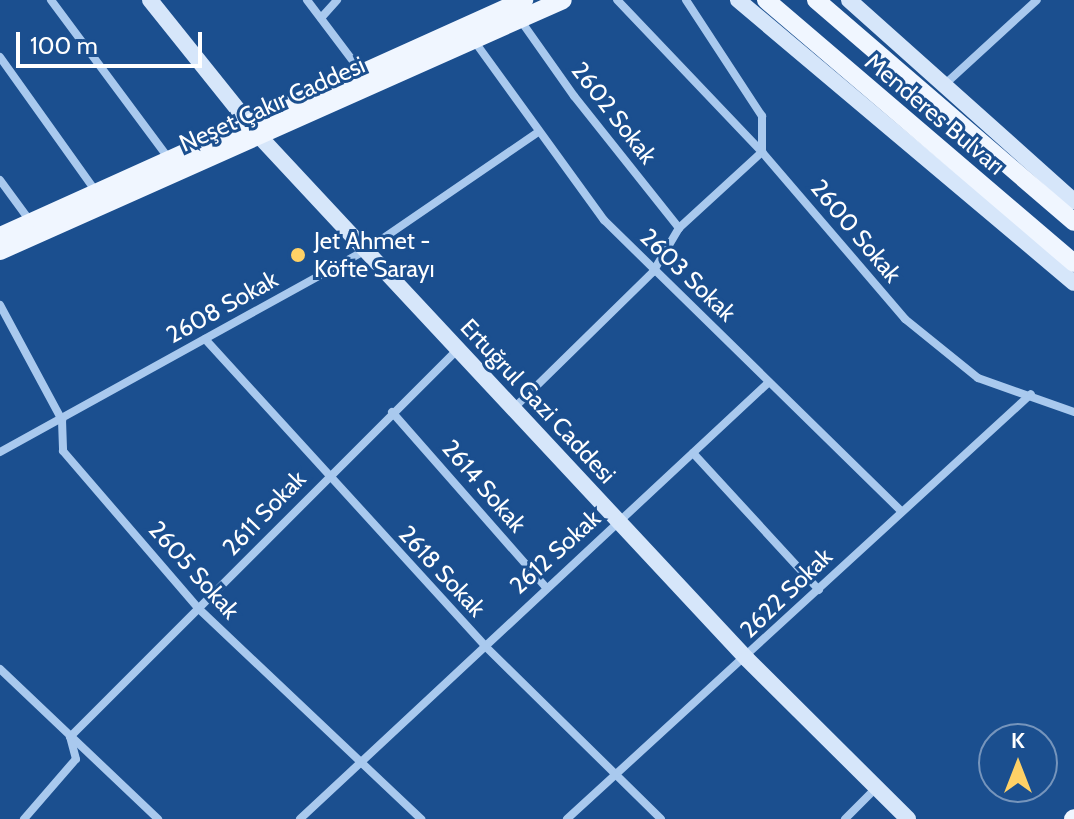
<!DOCTYPE html>
<html>
<head>
<meta charset="utf-8">
<style>
  body { margin:0 }
  #map { position:relative; width:1074px; height:819px; overflow:hidden; background:#1b4f8f; font-family:Cabin,sans-serif }
  div>[style] { position:absolute }
  [style*='--x'] { left:calc(var(--x)*1px); top:calc(var(--y)*1px); width:calc(var(--w)*1px); rotate:calc(var(--a)*1deg) }
  .street>* { height:8px; margin:-4px; padding:0 4px; transform-origin:4px; border-radius:4px; background:#a9c9ee }
  .secondary>* { height:16px; margin:-8px; padding:0 8px; transform-origin:8px; border-radius:8px; background:#d6e6fa }
  .primary>* { height:18px; margin:-9px; padding:0 9px; transform-origin:9px; border-radius:9px; background:#f0f6ff }
  .dots>* { width:22px; height:22px; translate:-50% -50%; box-sizing:border-box; border:4px solid #1b4f8f; border-radius:50% }
  span { translate:-50% -50%; white-space:nowrap; text-align:center; line-height:1.15; -webkit-text-stroke:6px #1b4f8f; paint-order:stroke }
  .street-label { font-size:24px; color:#fff }
  .poi-label { font-size:24px; color:#fff }
  .left { translate:0 -50%; text-align:left }
  .north { position:absolute; left:978px; top:723px; width:80px; height:80px; box-sizing:border-box; background:#1b4f8f; border:2px solid #7695bc; border-radius:50%; rotate:0deg; font-size:22px; font-weight:700; line-height:32px; text-align:center; color:#fff }
  .north::after { content:''; display:block; margin:auto; width:28px; height:36px; background:#ffd166; clip-path:polygon(50% 0,100% 100%,50% 72%,0 100%) }
  .scale { position:absolute; left:16px; top:32px; width:186px; height:36px; box-sizing:border-box; border:4px solid #fff; border-top:0; padding-left:10px; font-size:24px; line-height:28px; white-space:nowrap; color:#fff; -webkit-text-stroke:6px #1b4f8f; paint-order:stroke }
</style>
</head>
<body>
<div id="map">
  <div class="street">
    <i style="--x:51;--y:0;--w:198;--a:53.4"></i>
    <i style="--x:307;--y:0;--w:91;--a:53"></i>
    <i style="--x:686;--y:0;--w:139;--a:56.8"></i>
    <i style="--x:762;--y:116;--w:36;--a:90"></i>
    <i style="--x:762;--y:152;--w:220;--a:49.4"></i>
    <i style="--x:905;--y:319;--w:94;--a:38.9"></i>
    <i style="--x:978;--y:378;--w:102;--a:19.5"></i>
    <i style="--x:321;--y:18;--w:24;--a:-48"></i>
    <i style="--x:521;--y:21;--w:92;--a:54.8"></i>
    <i style="--x:574;--y:96;--w:169;--a:51.5"></i>
    <i style="--x:475;--y:42;--w:220;--a:54.1"></i>
    <i style="--x:604;--y:220;--w:416;--a:44.4"></i>
    <i style="--x:0;--y:57;--w:167;--a:54.5"></i>
    <i style="--x:943;--y:86;--w:127;--a:-42.5"></i>
    <i style="--x:0;--y:180;--w:51;--a:53.8"></i>
    <i style="--x:0;--y:305;--w:131;--a:61.7"></i>
    <i style="--x:62;--y:420;--w:31;--a:88"></i>
    <i style="--x:63;--y:451;--w:208;--a:49.3"></i>
    <i style="--x:199;--y:609;--w:306;--a:43.4"></i>
    <i style="--x:205;--y:339;--w:414;--a:47.6"></i>
    <i style="--x:484;--y:645;--w:248;--a:44.5"></i>
    <i style="--x:514;--y:408;--w:194;--a:-44.4"></i>
    <i style="--x:653;--y:272;--w:51;--a:-59.4"></i>
    <i style="--x:679;--y:228;--w:113;--a:-42.5"></i>
    <i style="--x:762;--y:152;--w:210;--a:-133.6"></i>
    <i style="--x:392;--y:412;--w:233;--a:48.7"></i>
    <i style="--x:0;--y:452;--w:418;--a:-28.9"></i>
    <i style="--x:366;--y:250;--w:207;--a:-34.4"></i>
    <i style="--x:693;--y:453;--w:186;--a:47.4"></i>
    <i style="--x:0;--y:669;--w:218;--a:43.5"></i>
    <i style="--x:24;--y:819;--w:79;--a:-49.1"></i>
    <i style="--x:76;--y:759;--w:23;--a:-105"></i>
    <i style="--x:70;--y:737;--w:549;--a:-45"></i>
    <i style="--x:300;--y:819;--w:641;--a:-42.98"></i>
    <i style="--x:567;--y:819;--w:629;--a:-42.49"></i>
    <i style="--x:845;--y:819;--w:41;--a:-45"></i>
  </div>
  <div class="secondary">
    <i style="--x:150;--y:0;--w:174;--a:51.3"></i>
    <i style="--x:259;--y:136;--w:715;--a:46.98"></i>
    <i style="--x:747;--y:659;--w:227;--a:44.8"></i>
    <i style="--x:738;--y:0;--w:439;--a:40.1"></i>
    <i style="--x:849;--y:0;--w:302;--a:41.8"></i>
  </div>
  <div class="primary">
    <i style="--x:766;--y:0;--w:405;--a:40.5"></i>
    <i style="--x:816;--y:0;--w:340;--a:40.7"></i>
    <i style="--x:0;--y:236;--w:575;--a:-24.25"></i>
    <i style="--x:0;--y:251;--w:616;--a:-24.03"></i>
    <i style="--x:1073;--y:819;--w:1;--a:-45"></i>
  </div>
  <div class="dots">
    <i style="left:298px;top:255px;background:#ffd166"></i>
  </div>
  <div class="street-label">
    <span style="left:272px;top:104px;rotate:-24deg">Neşet Çakır Caddesi</span>
    <span style="left:614px;top:113px;rotate:52deg">2602 Sokak</span>
    <span style="left:935px;top:114px;rotate:40deg">Menderes Bulvarı</span>
    <span style="left:856px;top:231px;rotate:50deg">2600 Sokak</span>
    <span style="left:688px;top:275px;rotate:44deg">2603 Sokak</span>
    <span style="left:222px;top:307px;rotate:-29deg">2608 Sokak</span>
    <span style="left:538px;top:401px;rotate:47deg">Ertuğrul Gazi Caddesi</span>
    <span style="left:484px;top:486px;rotate:49deg">2614 Sokak</span>
    <span style="left:264px;top:513px;rotate:-46deg">2611 Sokak</span>
    <span style="left:555px;top:552px;rotate:-42deg">2612 Sokak</span>
    <span style="left:194px;top:570px;rotate:48deg">2605 Sokak</span>
    <span style="left:442px;top:571px;rotate:47deg">2618 Sokak</span>
    <span style="left:786px;top:593px;rotate:-44deg">2622 Sokak</span>
  </div>
  <div class="poi-label">
    <span class="left" style="left:314px;top:255px">Jet Ahmet -<br>Köfte Sarayı</span>
  </div>
  <div class="north">K</div>
  <div class="scale">100 m</div>
</div>
</body>
</html>
